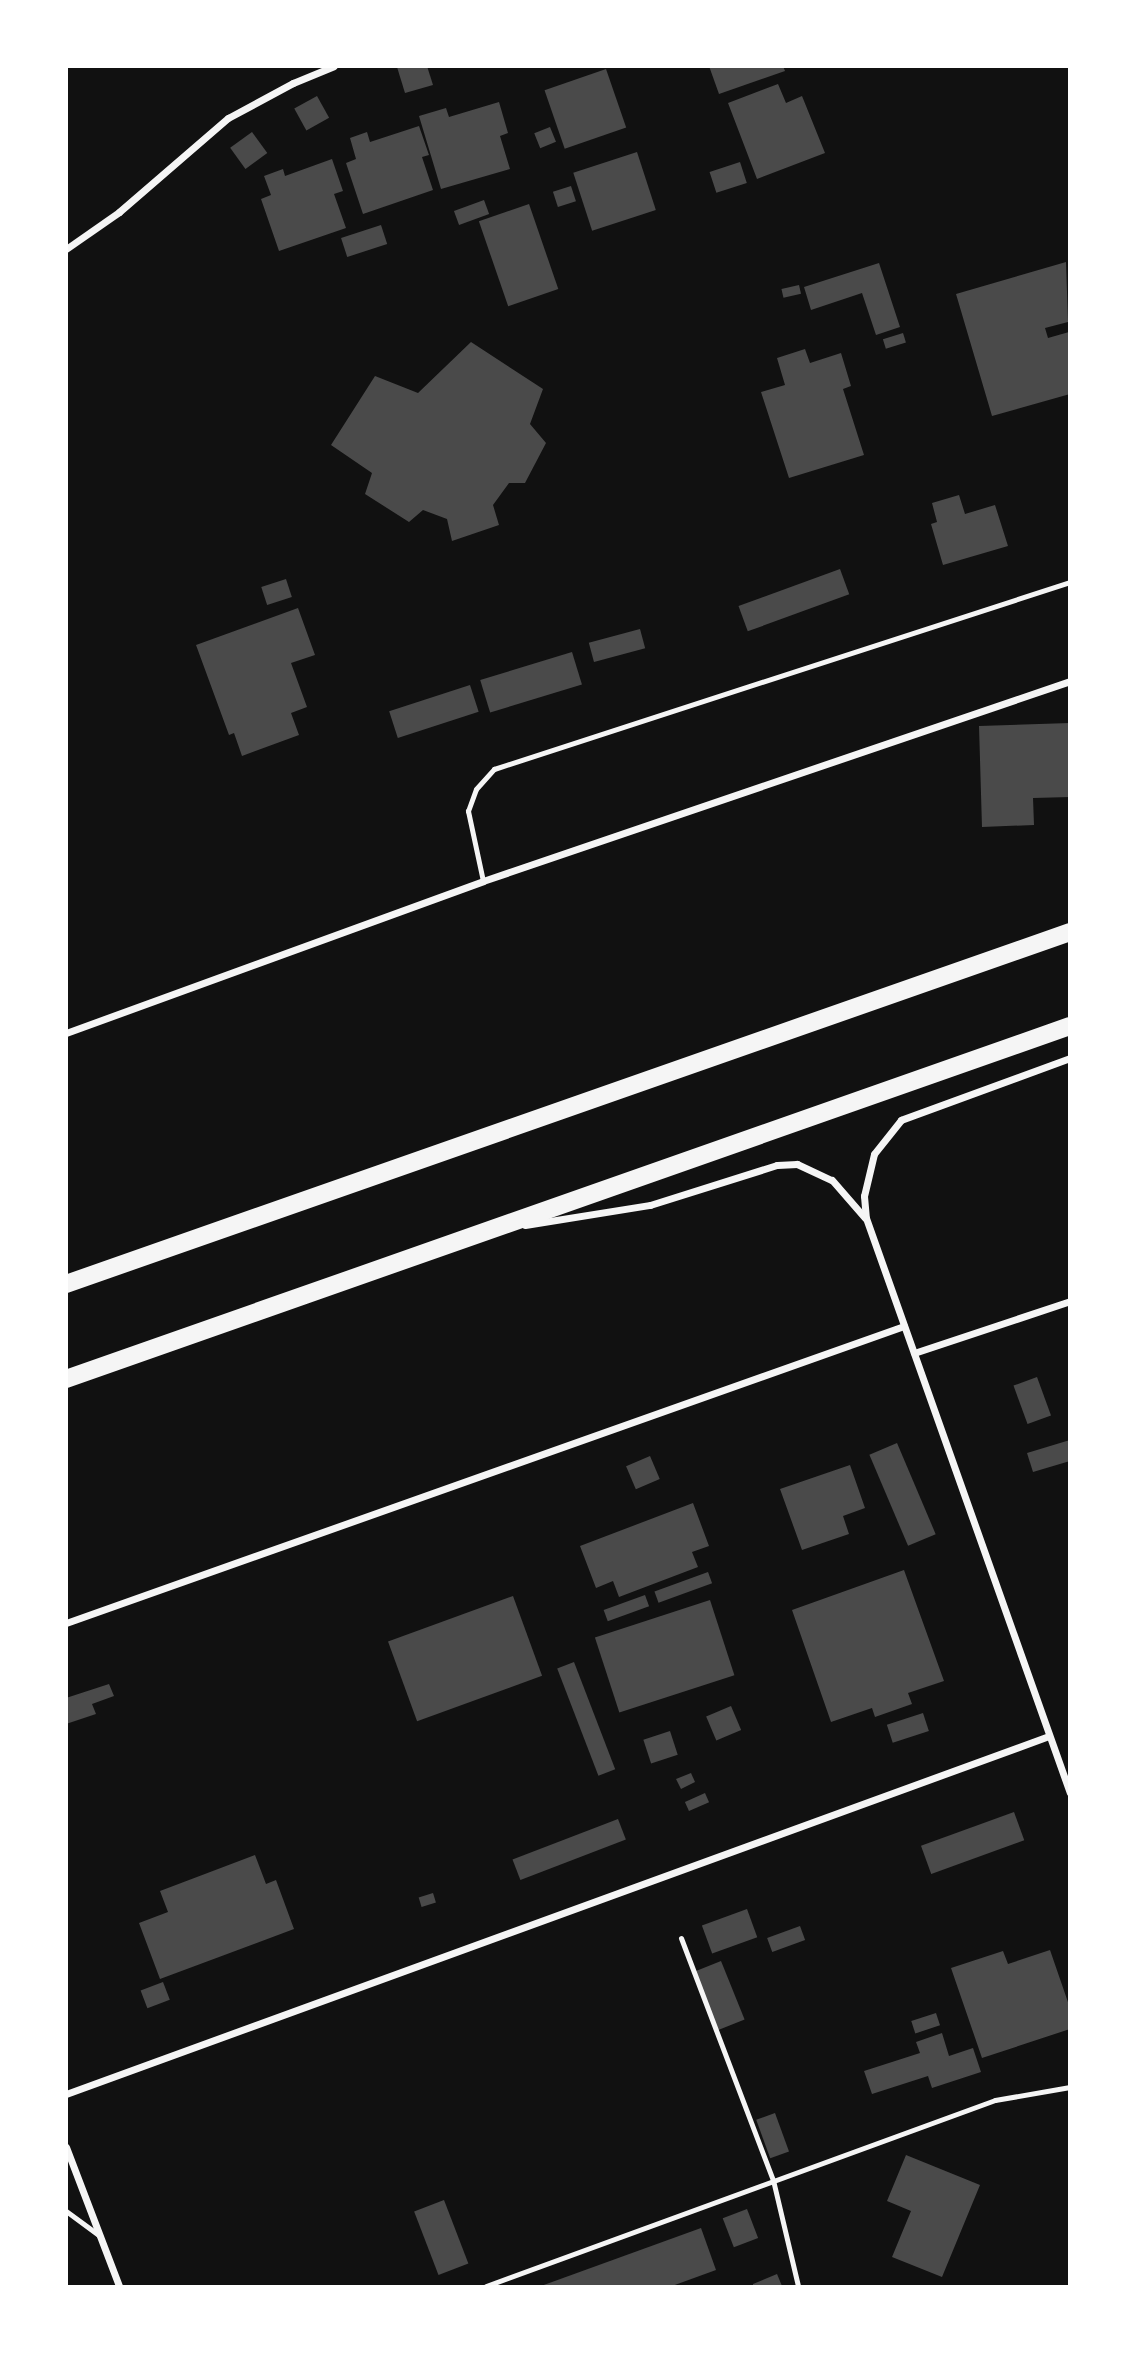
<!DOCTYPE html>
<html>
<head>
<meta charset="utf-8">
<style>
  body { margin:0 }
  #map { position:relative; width:1136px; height:2353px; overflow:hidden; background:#111; font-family:Jost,sans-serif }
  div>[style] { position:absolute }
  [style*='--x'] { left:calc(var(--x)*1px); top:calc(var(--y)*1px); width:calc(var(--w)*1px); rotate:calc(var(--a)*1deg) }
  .building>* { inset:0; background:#4a4a4a; transform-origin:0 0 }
  .service>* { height:5px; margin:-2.5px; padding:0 2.5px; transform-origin:2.5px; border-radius:2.5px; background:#f5f5f5 }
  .minor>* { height:7px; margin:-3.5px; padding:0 3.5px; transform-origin:3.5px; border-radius:3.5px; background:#f5f5f5 }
  .primary>* { height:18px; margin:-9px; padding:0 9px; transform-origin:9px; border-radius:9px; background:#f5f5f5 }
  span { translate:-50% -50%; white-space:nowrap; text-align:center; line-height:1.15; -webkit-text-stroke:6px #fff; paint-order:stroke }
  .frame { position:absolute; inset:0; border:68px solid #fff; pointer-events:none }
</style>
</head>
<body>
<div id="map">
  <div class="building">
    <i style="clip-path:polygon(427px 66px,433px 85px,405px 93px,397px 67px)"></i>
    <i style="clip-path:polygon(709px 66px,783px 66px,785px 71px,719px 94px)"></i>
    <i style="left:606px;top:69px;width:62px;height:65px;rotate:71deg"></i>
    <i style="clip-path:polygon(778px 84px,786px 103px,802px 96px,825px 153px,757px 179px,728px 103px)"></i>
    <i style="left:317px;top:96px;width:25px;height:26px;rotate:61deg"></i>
    <i style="clip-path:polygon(499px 102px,508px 133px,500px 136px,510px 169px,441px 189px,419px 116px,446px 108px,449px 117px)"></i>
    <i style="clip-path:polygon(419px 126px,429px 155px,422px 157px,433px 190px,363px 214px,346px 163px,356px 159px,350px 138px,367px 132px,370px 142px)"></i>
    <i style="left:550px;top:127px;width:16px;height:17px;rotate:68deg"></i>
    <i style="left:252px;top:132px;width:26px;height:27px;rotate:54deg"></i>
    <i style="left:637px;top:152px;width:61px;height:67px;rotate:72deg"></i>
    <i style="clip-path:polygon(332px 159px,343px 191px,334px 194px,346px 228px,279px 251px,261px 199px,271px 195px,264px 176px,283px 169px,285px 176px)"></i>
    <i style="left:740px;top:162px;width:22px;height:32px;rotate:72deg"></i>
    <i style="left:571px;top:186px;width:16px;height:19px;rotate:72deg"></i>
    <i style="left:484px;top:200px;width:15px;height:32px;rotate:70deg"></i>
    <i style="left:529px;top:204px;width:90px;height:53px;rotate:71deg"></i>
    <i style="left:381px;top:225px;width:20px;height:42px;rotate:72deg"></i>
    <i style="clip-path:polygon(1066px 262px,1068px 322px,1045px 328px,1048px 338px,1069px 332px,1070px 394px,992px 416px,956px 294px)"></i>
    <i style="clip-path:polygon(879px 263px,900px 327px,876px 335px,862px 293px,811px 310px,804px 287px)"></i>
    <i style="left:799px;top:285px;width:9px;height:18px;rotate:77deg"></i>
    <i style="left:903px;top:333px;width:10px;height:21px;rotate:73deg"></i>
    <i style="clip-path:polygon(471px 342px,543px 389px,530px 424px,546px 443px,525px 483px,509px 483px,493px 505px,499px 525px,452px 541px,447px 519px,423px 510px,409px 522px,365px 494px,372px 473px,331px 445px,375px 376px,418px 393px)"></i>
    <i style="clip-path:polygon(805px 349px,810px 363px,841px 353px,851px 386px,843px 389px,864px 455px,789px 478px,761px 392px,785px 385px,777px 358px)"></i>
    <i style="clip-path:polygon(959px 495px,965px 514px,995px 505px,1008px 546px,943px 565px,931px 524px,937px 522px,932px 503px)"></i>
    <i style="left:840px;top:569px;width:27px;height:108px;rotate:70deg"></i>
    <i style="left:286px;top:579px;width:19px;height:26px;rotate:72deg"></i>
    <i style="clip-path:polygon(298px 608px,315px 655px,291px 663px,307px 707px,291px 713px,299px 735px,242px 756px,234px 733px,229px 735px,196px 645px)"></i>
    <i style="left:640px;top:629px;width:20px;height:53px;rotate:75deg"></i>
    <i style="left:572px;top:652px;width:34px;height:96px;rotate:73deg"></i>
    <i style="left:470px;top:685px;width:28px;height:85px;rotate:72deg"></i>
    <i style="clip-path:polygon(1070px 723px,1070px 797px,1033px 798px,1034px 825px,982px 827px,979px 726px)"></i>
    <i style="left:1037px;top:1377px;width:41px;height:25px;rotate:70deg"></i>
    <i style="clip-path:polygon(1070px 1440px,1070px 1461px,1033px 1472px,1027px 1453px)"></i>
    <i style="left:897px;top:1443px;width:99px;height:30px;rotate:67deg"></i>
    <i style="left:650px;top:1456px;width:25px;height:26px;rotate:67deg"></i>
    <i style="clip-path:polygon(850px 1465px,865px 1508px,843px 1516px,849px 1534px,802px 1550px,780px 1489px)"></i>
    <i style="clip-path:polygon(693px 1503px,709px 1546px,692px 1552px,698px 1567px,619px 1597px,613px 1581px,596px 1588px,580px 1546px)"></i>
    <i style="clip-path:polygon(904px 1570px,944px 1681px,908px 1693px,912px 1704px,875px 1717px,872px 1708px,831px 1722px,792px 1610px)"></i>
    <i style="left:708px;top:1572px;width:12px;height:57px;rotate:70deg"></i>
    <i style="left:645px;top:1595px;width:12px;height:44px;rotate:70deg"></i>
    <i style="left:513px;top:1596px;width:85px;height:133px;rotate:70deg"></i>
    <i style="left:710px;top:1600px;width:79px;height:121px;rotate:72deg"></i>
    <i style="left:574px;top:1662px;width:115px;height:18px;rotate:69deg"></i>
    <i style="clip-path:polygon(109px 1684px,114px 1696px,92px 1704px,96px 1714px,66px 1724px,66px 1698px)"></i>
    <i style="left:731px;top:1706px;width:26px;height:27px;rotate:67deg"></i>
    <i style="left:923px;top:1713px;width:19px;height:38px;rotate:72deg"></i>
    <i style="left:670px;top:1731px;width:25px;height:28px;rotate:72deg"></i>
    <i style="clip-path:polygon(691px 1773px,695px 1782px,681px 1789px,676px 1779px)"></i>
    <i style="left:705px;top:1793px;width:10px;height:22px;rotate:66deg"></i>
    <i style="left:1014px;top:1812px;width:30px;height:99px;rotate:70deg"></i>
    <i style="left:618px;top:1819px;width:22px;height:113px;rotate:69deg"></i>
    <i style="clip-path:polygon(255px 1855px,266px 1884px,276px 1880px,294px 1929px,160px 1979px,139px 1923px,168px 1912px,160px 1891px)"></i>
    <i style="left:433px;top:1893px;width:10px;height:15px;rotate:73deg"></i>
    <i style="left:747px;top:1909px;width:30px;height:48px;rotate:70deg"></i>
    <i style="left:800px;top:1926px;width:15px;height:35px;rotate:70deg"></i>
    <i style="clip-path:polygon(1050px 1950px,1070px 2008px,1070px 2029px,982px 2058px,951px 1968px,1003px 1951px,1008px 1964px)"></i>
    <i style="left:721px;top:1961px;width:63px;height:29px;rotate:68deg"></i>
    <i style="left:163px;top:1982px;width:19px;height:24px;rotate:69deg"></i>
    <i style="left:936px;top:2013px;width:13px;height:26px;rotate:72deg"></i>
    <i style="clip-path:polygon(942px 2033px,949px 2056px,973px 2048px,981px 2072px,932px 2088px,928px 2076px,872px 2094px,864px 2071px,920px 2053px,916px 2042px)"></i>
    <i style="left:775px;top:2113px;width:41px;height:20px;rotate:70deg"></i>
    <i style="clip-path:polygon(906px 2155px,980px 2185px,942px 2277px,892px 2257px,911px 2211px,887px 2201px)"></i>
    <i style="left:444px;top:2200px;width:68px;height:32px;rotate:69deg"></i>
    <i style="left:747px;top:2209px;width:31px;height:26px;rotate:69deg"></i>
    <i style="clip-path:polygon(701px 2228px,716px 2270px,672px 2286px,541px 2286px)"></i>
    <i style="clip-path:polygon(777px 2274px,782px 2286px,753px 2286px,753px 2284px)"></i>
  </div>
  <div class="service">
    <i style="--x:483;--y:881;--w:72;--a:-102.1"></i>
    <i style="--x:468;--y:811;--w:23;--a:-70"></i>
    <i style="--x:476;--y:789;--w:27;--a:-48"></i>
    <i style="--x:494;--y:769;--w:606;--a:-17.99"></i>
    <i style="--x:681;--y:1938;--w:259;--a:69.2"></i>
    <i style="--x:773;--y:2180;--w:109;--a:76.7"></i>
    <i style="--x:66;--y:2211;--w:42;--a:36.3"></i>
    <i style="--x:486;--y:2286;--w:542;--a:-20.07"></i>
    <i style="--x:995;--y:2100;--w:76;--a:-9.8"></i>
  </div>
  <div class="minor">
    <i style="--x:66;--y:249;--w:65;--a:-34.9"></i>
    <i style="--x:119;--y:212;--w:144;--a:-40.8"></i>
    <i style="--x:228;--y:118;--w:74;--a:-28.3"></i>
    <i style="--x:293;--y:83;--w:44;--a:-22.5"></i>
    <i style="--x:66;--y:1033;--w:444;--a:-20"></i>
    <i style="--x:483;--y:881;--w:620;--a:-18.81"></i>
    <i style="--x:1070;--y:1058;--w:180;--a:159.9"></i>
    <i style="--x:901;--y:1120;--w:43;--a:128.5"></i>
    <i style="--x:874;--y:1154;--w:43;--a:103.4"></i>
    <i style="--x:864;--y:1196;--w:22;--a:85"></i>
    <i style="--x:866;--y:1218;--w:610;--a:70.47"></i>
    <i style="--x:525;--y:1225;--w:127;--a:-9.1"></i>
    <i style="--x:650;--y:1205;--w:133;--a:-17.5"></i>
    <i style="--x:777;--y:1165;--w:20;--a:-3"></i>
    <i style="--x:797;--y:1164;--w:38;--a:25"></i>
    <i style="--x:832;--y:1180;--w:50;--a:49"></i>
    <i style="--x:914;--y:1353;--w:164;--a:-18.4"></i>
    <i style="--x:66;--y:1623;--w:889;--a:-19.52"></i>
    <i style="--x:66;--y:2094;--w:1046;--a:-20.01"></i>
    <i style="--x:66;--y:2147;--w:149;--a:69.1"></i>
  </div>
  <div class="primary">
    <i style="--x:66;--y:1284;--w:1064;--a:-19.32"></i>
    <i style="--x:66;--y:1379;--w:1064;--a:-19.37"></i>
  </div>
  <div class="frame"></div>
</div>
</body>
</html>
